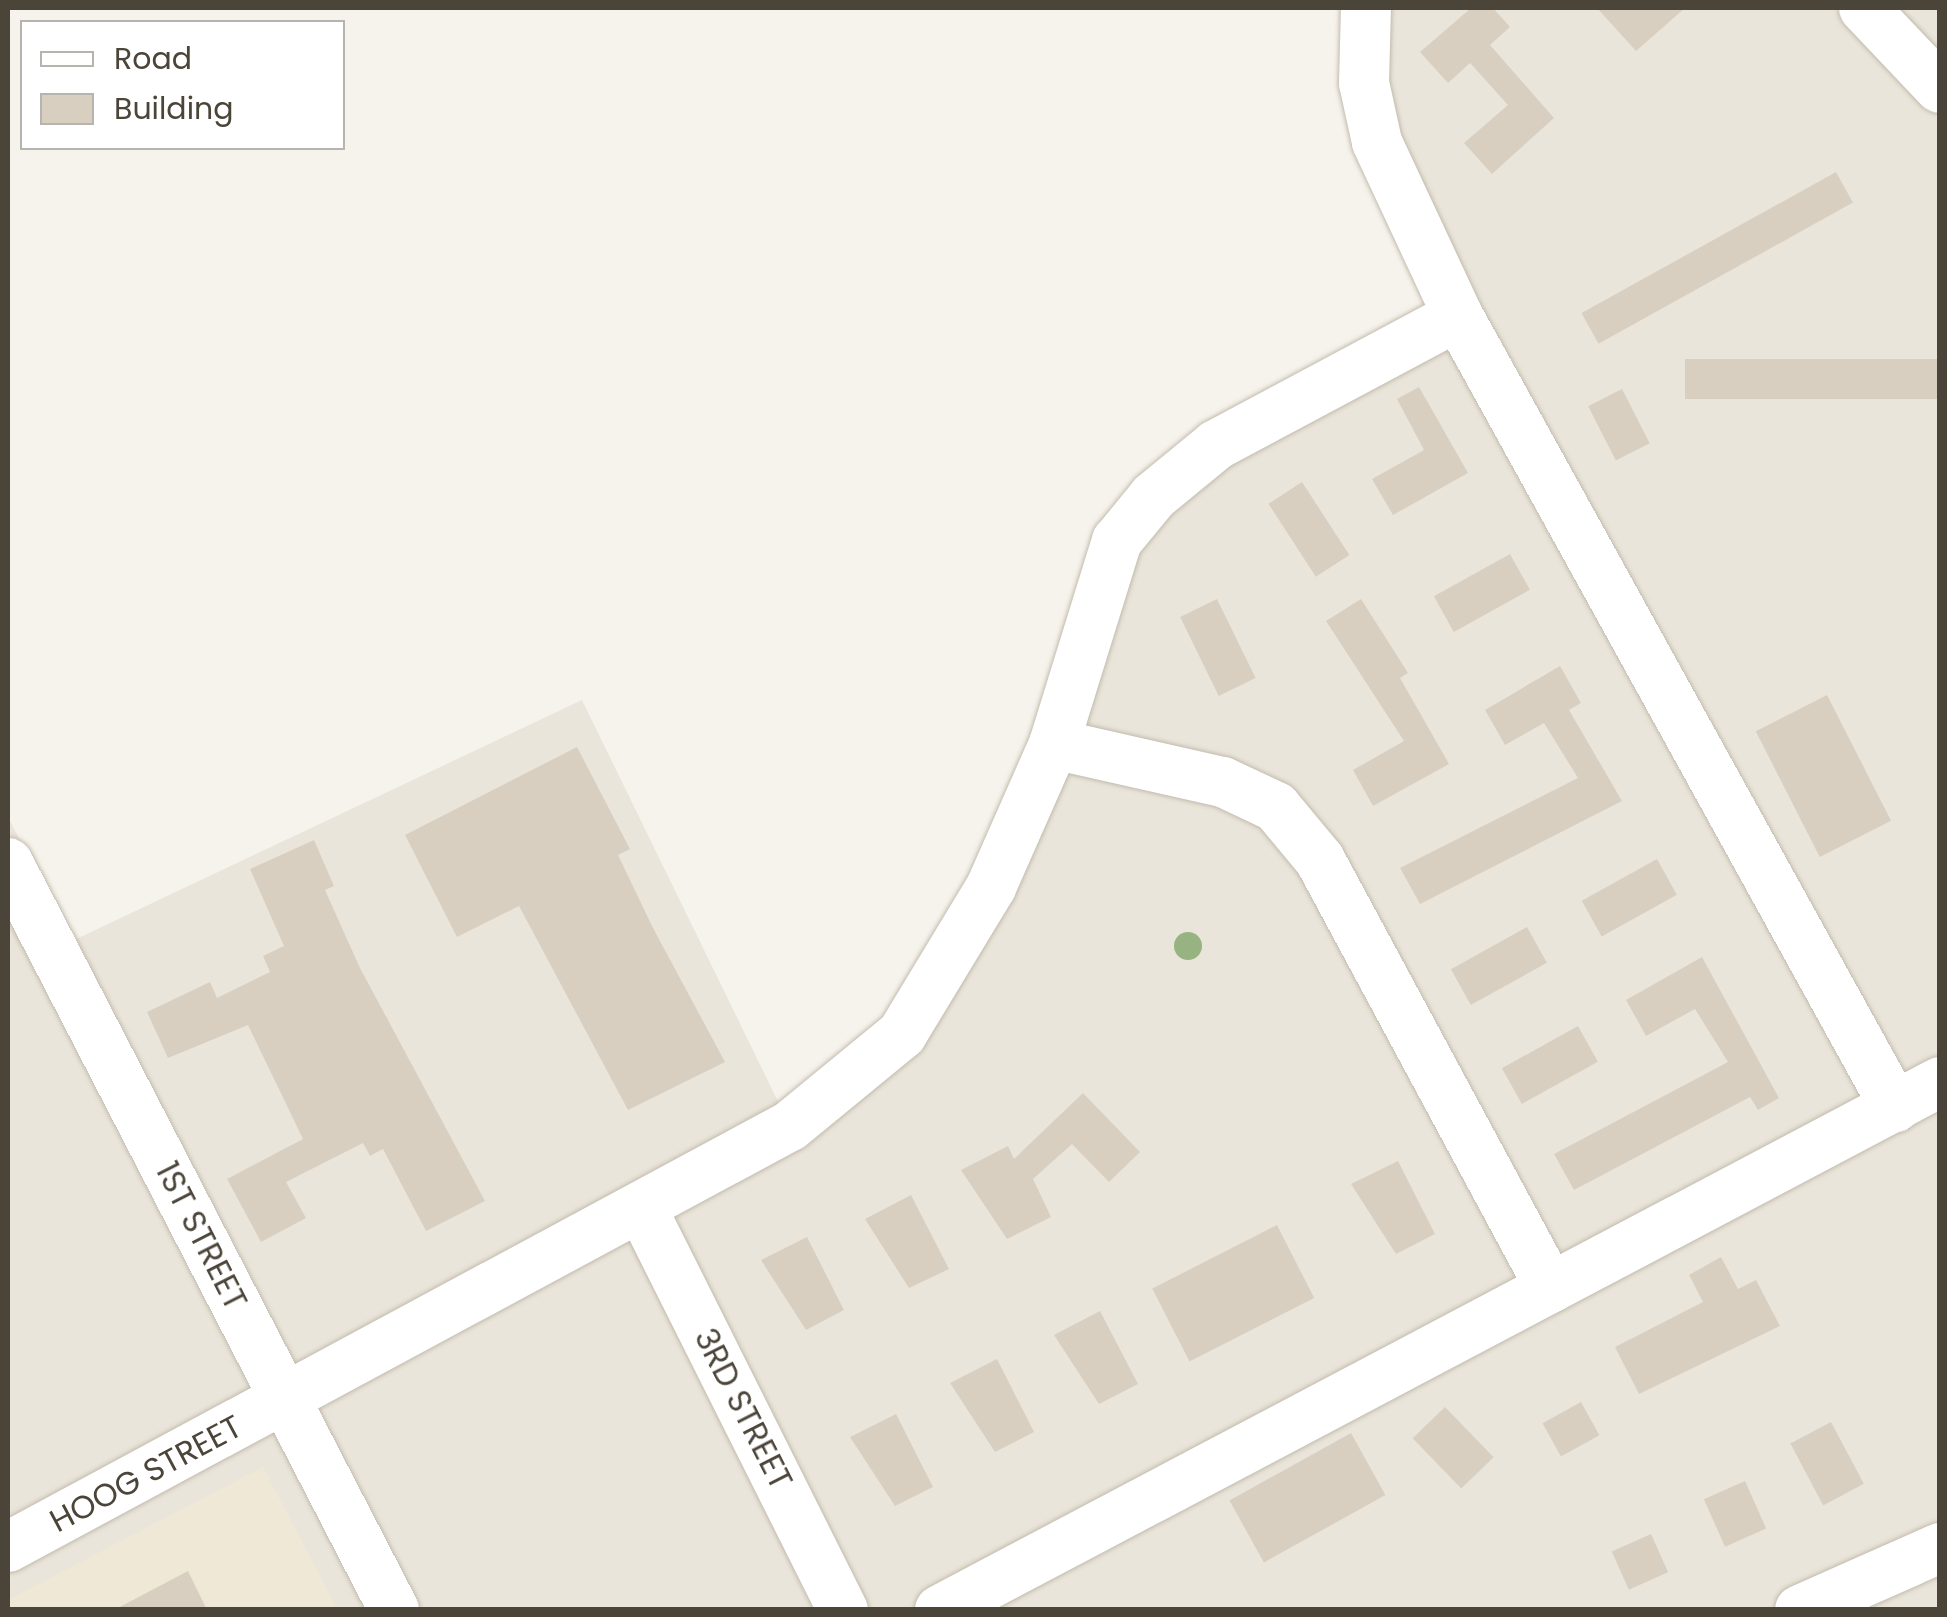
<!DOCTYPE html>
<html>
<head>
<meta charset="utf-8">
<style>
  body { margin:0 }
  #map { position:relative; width:1947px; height:1617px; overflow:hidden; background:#f6f3ec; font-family:Poppins,sans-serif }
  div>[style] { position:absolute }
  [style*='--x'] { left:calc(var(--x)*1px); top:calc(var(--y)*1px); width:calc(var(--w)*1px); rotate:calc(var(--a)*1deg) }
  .residential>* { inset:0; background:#eae5da }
  .education>* { inset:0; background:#efe8d6 }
  .building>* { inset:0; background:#d8cfc1; transform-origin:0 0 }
  .roads { filter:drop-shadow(0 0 2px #c2bbae) drop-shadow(0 0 2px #c2bbae) }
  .minor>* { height:50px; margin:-25px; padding:0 25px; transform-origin:25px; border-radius:25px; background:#fff }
  .trees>* { width:28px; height:28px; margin:-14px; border-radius:50%; background:#97b381 }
  span { translate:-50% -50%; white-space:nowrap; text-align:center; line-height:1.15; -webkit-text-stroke:9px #fff; paint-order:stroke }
  .street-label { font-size:32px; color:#4b4439 }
  .frame { position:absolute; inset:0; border:10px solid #4b4439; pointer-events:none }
  .legend { position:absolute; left:20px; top:20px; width:325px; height:130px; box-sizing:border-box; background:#fff; border:2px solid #b7b4b0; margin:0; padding:12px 18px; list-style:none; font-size:30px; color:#4b4439 }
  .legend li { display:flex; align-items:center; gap:20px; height:50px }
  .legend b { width:50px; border:2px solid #b7b4b0 }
</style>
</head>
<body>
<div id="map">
  <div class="residential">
    <i style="clip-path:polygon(1366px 8px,1939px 8px,1939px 1609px,8px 1609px,8px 817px,72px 941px,582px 700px,790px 1126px,902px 1034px,1154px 496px,1458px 316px,1377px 142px)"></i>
  </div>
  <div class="education">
    <i style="clip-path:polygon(263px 1467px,337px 1609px,8px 1610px,8px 1600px)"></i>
  </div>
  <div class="building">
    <i style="clip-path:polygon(1471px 8px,1493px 8px,1510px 27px,1490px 45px,1554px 118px,1492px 174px,1464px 143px,1508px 105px,1470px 63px,1448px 83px,1420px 52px)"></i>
    <i style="clip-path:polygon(1597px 8px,1685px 8px,1636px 51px)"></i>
    <i style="left:1836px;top:172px;width:35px;height:291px;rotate:61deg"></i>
    <i style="left:1940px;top:359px;width:40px;height:255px;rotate:90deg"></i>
    <i style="clip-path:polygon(1419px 387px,1468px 473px,1393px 515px,1372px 479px,1424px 450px,1397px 399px)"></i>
    <i style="left:1622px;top:389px;width:61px;height:38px;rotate:63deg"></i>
    <i style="left:1302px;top:482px;width:87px;height:40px;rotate:57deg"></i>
    <i style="left:1510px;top:554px;width:41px;height:87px;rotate:61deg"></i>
    <i style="left:1217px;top:599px;width:88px;height:41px;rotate:64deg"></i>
    <i style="clip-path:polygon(1361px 599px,1408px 673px,1400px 678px,1449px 764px,1373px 806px,1353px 770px,1404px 741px,1326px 621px)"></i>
    <i style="clip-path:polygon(1560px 666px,1581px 703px,1569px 710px,1622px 801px,1420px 904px,1400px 868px,1578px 778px,1544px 723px,1505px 745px,1485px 710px)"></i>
    <i style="left:1827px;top:695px;width:141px;height:80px;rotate:63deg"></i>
    <i style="clip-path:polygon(577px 747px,630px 849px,618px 855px,653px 928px,725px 1062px,628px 1110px,519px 906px,457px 937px,405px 835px)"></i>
    <i style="clip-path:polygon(314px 840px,334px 886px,325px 890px,360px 968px,485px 1201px,426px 1231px,383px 1149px,370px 1156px,363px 1143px,286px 1182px,306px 1218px,261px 1242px,227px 1179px,303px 1139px,248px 1025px,168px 1058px,147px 1012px,210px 982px,217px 998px,270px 972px,263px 956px,284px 946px,250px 869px)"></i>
    <i style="left:1657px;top:859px;width:41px;height:86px;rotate:61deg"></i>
    <i style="left:1527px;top:927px;width:41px;height:87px;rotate:61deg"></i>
    <i style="clip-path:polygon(1702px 957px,1779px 1098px,1758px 1110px,1750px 1097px,1574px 1190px,1554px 1154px,1728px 1062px,1695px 1009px,1646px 1036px,1626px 1000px)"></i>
    <i style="left:1578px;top:1026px;width:41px;height:87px;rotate:61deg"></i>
    <i style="clip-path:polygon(1083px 1093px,1140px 1152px,1109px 1182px,1072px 1144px,1033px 1179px,1051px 1217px,1007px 1239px,961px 1170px,1008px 1146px,1014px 1159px)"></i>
    <i style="clip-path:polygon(1398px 1161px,1435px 1234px,1396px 1254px,1351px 1184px)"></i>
    <i style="clip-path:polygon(911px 1195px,949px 1269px,909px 1288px,865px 1219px)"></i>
    <i style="left:1277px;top:1225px;width:82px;height:140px;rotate:63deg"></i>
    <i style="clip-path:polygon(807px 1237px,844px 1310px,806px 1330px,761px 1260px)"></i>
    <i style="clip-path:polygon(1721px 1257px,1738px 1289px,1756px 1280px,1780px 1326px,1639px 1394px,1615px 1347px,1703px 1302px,1689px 1275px)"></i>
    <i style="clip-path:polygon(1100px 1311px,1138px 1384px,1099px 1404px,1054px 1335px)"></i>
    <i style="clip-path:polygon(997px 1359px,1034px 1432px,995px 1452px,950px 1383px)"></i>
    <i style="left:1581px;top:1402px;width:38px;height:44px;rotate:61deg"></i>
    <i style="left:1445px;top:1407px;width:70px;height:45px;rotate:46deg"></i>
    <i style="clip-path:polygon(896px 1414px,933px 1487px,895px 1506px,850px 1437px)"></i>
    <i style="left:1831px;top:1422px;width:70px;height:46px;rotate:62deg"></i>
    <i style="left:1351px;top:1433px;width:71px;height:139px;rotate:61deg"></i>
    <i style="left:1745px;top:1481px;width:52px;height:45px;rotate:66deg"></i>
    <i style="left:1651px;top:1534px;width:42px;height:43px;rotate:66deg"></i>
    <i style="clip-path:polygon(188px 1571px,207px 1610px,114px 1610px)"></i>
  </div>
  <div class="roads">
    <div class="minor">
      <i style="--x:1864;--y:8;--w:110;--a:46.5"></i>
      <i style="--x:1458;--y:316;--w:904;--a:61.08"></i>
      <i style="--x:1054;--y:744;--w:173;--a:12.7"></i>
      <i style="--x:1223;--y:782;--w:59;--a:25.3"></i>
      <i style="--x:1276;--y:807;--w:69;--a:50.3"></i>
      <i style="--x:1320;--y:860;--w:486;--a:61.7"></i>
      <i style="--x:8;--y:863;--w:841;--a:62.67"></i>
      <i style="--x:642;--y:1209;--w:449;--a:63.4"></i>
      <i style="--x:8;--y:1547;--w:888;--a:-28.3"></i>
      <i style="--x:790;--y:1126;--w:145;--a:-39.4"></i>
      <i style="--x:902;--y:1034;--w:172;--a:-58.8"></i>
      <i style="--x:991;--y:887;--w:156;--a:-66.2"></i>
      <i style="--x:1054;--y:744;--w:213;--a:-72.8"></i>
      <i style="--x:1117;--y:541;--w:58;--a:-50.6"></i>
      <i style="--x:1154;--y:496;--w:80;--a:-39.4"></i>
      <i style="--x:1216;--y:445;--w:274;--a:-28.1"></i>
      <i style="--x:1458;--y:316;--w:192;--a:-115"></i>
      <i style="--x:1377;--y:142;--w:60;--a:-102.4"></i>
      <i style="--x:1364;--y:83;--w:75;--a:-88.5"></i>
      <i style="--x:940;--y:1610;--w:1131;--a:-27.83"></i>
      <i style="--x:1800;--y:1610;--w:153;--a:-23.9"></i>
    </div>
  </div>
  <div class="trees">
    <i style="left:1188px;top:946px"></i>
  </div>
  <div class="street-label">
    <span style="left:201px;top:1236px;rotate:63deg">1ST STREET</span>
    <span style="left:743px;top:1409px;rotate:63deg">3RD STREET</span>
    <span style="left:146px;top:1474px;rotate:-28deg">HOOG STREET</span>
  </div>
  <div class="frame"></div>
  <ul class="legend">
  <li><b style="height:12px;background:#fff"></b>Road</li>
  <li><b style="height:28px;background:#d8cfc1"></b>Building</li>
  </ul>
</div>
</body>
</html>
